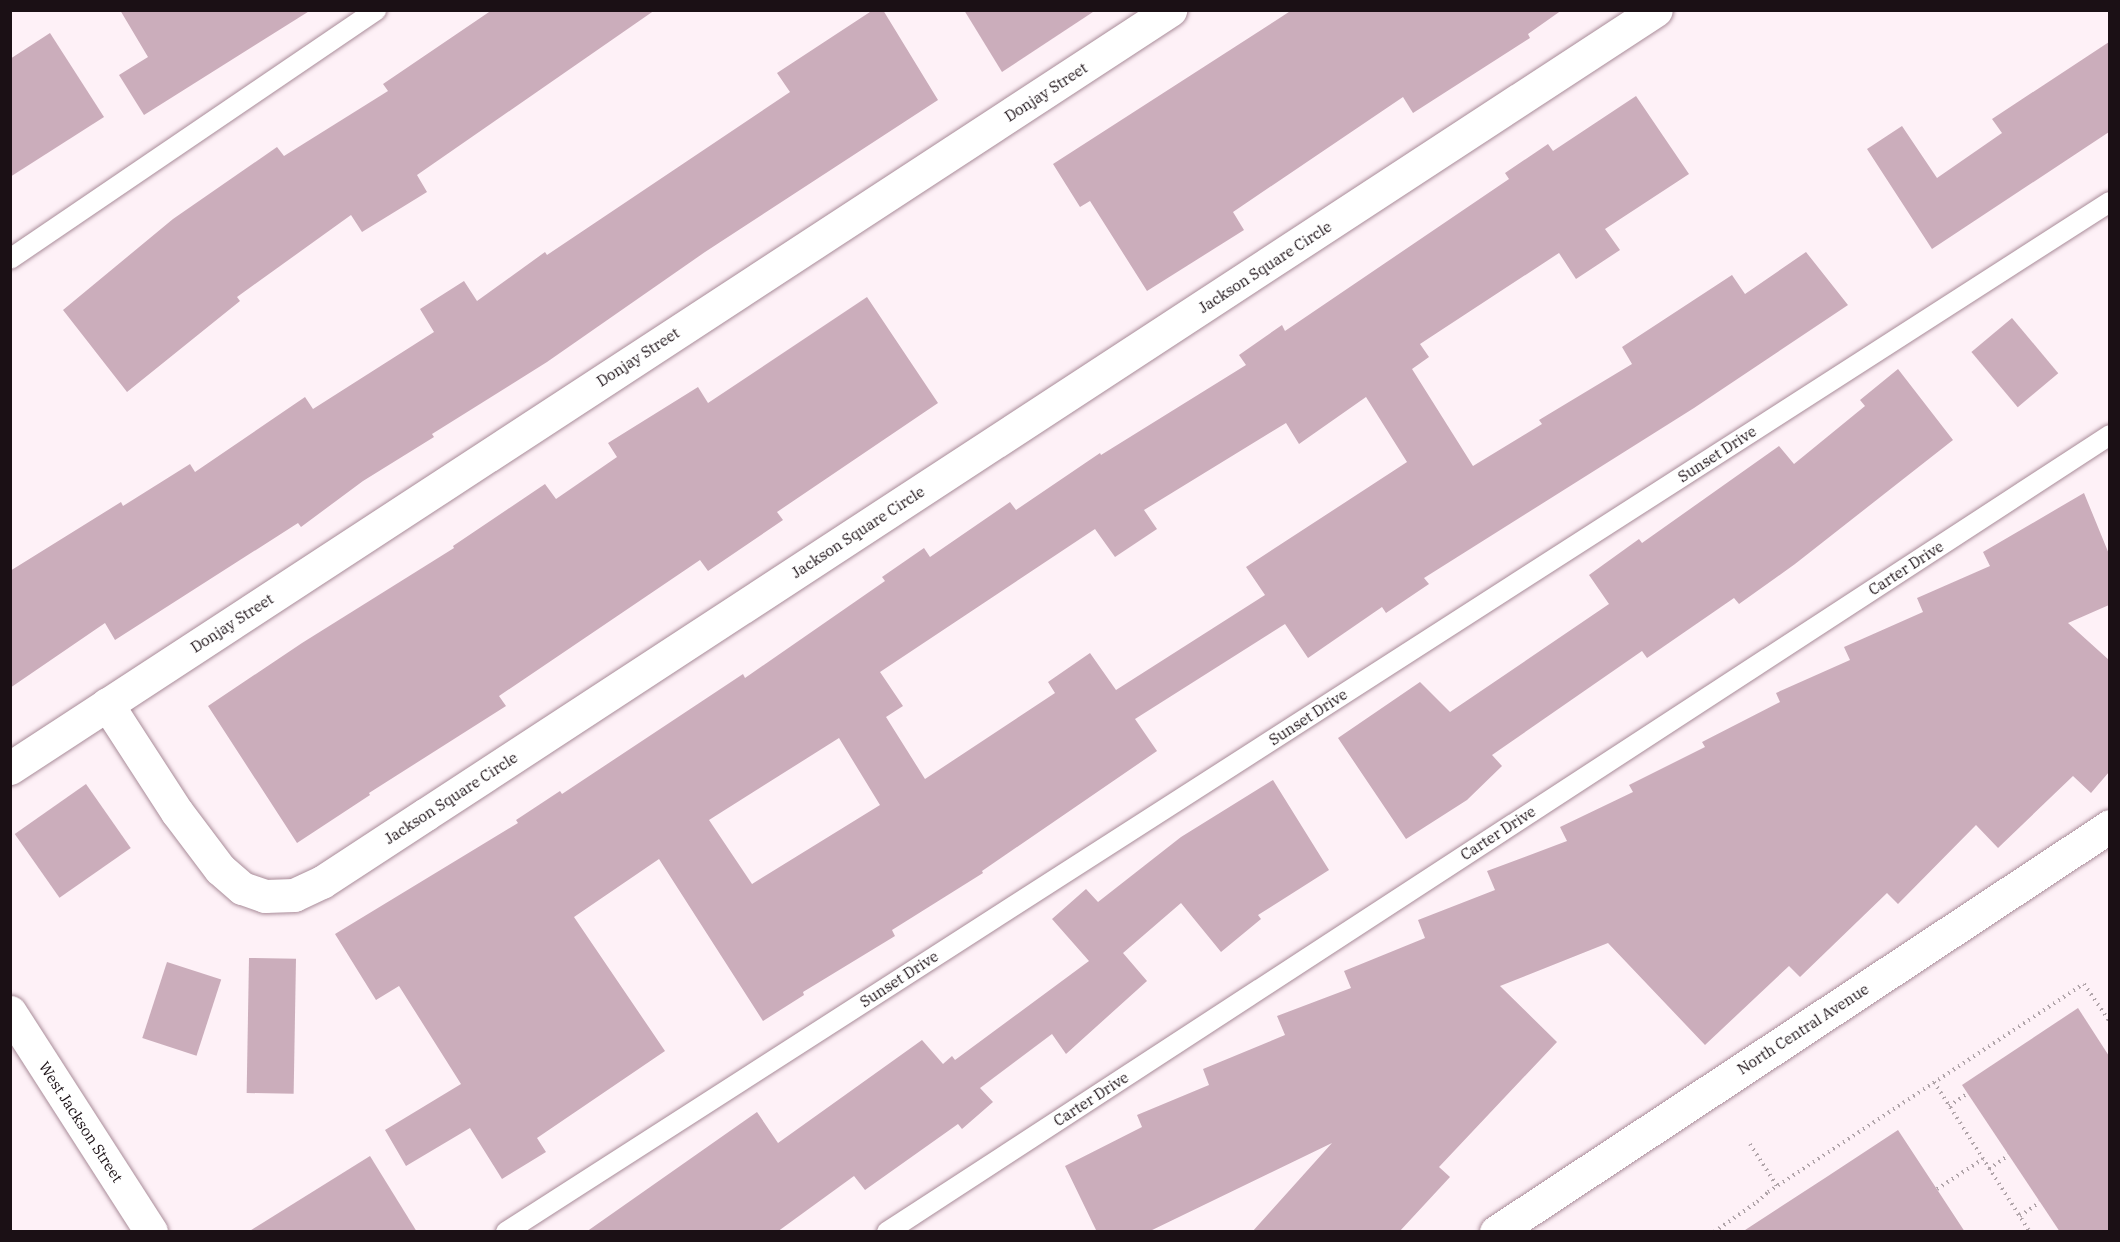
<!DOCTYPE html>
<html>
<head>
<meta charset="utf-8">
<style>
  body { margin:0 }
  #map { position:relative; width:2120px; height:1242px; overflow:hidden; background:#fef1f7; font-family:"IBM Plex Serif",serif }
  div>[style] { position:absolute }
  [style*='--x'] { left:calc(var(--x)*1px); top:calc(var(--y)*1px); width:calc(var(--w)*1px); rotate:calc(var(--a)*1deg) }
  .building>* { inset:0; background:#cbadbb; transform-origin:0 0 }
  .path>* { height:4px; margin-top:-2px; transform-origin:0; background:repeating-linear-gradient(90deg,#b0a4a9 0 1.5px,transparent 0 6px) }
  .roads { filter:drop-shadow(0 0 2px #a98c99) drop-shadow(0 0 2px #a98c99) }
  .lane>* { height:20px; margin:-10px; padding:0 10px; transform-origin:10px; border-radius:10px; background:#fff }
  .street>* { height:33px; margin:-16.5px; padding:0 16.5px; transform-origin:16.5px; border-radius:16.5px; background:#fff }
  span { translate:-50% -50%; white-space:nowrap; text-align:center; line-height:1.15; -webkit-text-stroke:5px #fff; paint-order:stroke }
  .street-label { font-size:15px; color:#1b1015 }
  .frame { position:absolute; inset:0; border:12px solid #1b1015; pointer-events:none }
</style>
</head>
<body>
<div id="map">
  <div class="building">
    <i style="clip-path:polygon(120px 10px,311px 10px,144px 115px,119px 75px,148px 57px)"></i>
    <i style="clip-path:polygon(492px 10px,655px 10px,417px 175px,427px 192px,362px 232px,351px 215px,237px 297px,240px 301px,127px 392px,63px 310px,173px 219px,277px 147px,284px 156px,388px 91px,383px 84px)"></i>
    <i style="clip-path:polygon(873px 10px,883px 10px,938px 100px,705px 252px,547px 362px,432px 434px,434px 437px,363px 481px,301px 527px,298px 523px,115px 640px,105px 623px,10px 688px,10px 571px,121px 502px,123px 506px,190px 464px,195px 472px,305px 397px,313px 409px,434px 332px,420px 309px,464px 281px,477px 301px,545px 252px,547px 255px,790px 92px,777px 73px)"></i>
    <i style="clip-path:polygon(964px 10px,1096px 10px,1002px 72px)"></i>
    <i style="clip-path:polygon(1292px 10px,1562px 10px,1528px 34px,1530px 38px,1413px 113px,1403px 97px,1233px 212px,1244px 230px,1147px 291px,1090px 201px,1080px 207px,1053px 164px)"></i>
    <i style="clip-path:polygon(50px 33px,104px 117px,10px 177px,10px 59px)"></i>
    <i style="clip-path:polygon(2109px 42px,2109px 132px,1932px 249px,1867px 149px,1902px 126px,1937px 178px,2002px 133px,1992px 119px)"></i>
    <i style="clip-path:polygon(evenodd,1636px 96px,1689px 174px,1605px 229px,1620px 250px,1576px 279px,1559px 253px,1420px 344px,1429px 357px,1412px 369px,1473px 466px,1542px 424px,1539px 420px,1632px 364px,1622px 347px,1732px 275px,1745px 294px,1806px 252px,1848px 305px,1694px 408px,1424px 578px,1429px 584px,1386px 613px,1382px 607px,1308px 658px,1285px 624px,1135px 719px,1157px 751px,982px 871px,983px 873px,892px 930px,895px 936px,803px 992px,804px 995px,763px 1021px,659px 859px,574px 917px,665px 1051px,537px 1138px,546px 1152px,502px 1179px,470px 1128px,406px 1166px,385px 1130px,461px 1084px,399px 986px,376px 1000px,335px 934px,518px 823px,516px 820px,560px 791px,562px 794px,743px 674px,745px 678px,885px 581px,882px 577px,924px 548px,930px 557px,1010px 502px,1016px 510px,1100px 453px,1101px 455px,1246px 365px,1239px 355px,1282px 325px,1285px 331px,1509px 179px,1505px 173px,1548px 144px,1553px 151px,1636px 96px,1366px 397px,1407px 462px,1246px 567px,1265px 595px,1116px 690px,1090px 653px,1048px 682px,1055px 693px,925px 779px,886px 717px,903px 706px,880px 672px,1095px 529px,1115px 557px,1157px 529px,1144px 510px,1286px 423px,1299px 444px,1366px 397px,1636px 96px,839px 738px,880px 805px,752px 884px,709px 820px,839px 738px)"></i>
    <i style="clip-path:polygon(867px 297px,938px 403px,777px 512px,783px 520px,708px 571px,700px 560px,499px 696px,506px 706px,369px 793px,370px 795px,297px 843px,208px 706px,302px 643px,454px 548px,453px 546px,545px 484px,556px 499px,617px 457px,608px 443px,698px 387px,708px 403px)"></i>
    <i style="left:2012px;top:318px;width:72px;height:53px;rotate:50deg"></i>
    <i style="clip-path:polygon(1898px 369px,1953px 440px,1795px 564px,1739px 604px,1734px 598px,1647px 658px,1642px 651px,1492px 755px,1502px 766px,1467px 800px,1406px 839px,1338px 738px,1420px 682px,1450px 712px,1609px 604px,1589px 575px,1639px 539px,1642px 543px,1779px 446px,1794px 464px,1865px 406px,1860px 400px)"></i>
    <i style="clip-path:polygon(2084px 493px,2109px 554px,2109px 605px,2068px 623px,2109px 660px,2109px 772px,2091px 793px,2073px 776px,1998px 848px,1976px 825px,1898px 904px,1887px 893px,1800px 977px,1789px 966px,1705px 1045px,1608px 943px,1500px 986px,1557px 1042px,1439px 1167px,1450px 1177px,1399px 1232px,1252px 1232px,1332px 1143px,1148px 1232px,1097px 1232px,1065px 1166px,1142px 1127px,1137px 1115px,1209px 1085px,1203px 1069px,1285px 1035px,1277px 1016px,1351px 988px,1344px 971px,1425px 938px,1418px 920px,1495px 890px,1487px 871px,1567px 841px,1560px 827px,1633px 792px,1629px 785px,1705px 747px,1702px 742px,1780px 702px,1776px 693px,1850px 660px,1844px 647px,1923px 612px,1917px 598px,1990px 566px,1983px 552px)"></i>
    <i style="clip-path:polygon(1273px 780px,1329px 870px,1258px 915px,1261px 919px,1221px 952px,1181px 903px,1123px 953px,1147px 981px,1066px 1054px,1052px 1034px,980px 1088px,993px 1102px,962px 1129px,958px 1124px,865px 1190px,854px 1176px,777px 1232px,586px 1232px,757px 1112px,778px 1143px,922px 1040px,943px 1064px,952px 1056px,955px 1060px,1089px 961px,1052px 919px,1086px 889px,1098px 902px,1181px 837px)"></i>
    <i style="left:86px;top:784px;width:78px;height:87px;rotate:55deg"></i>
    <i style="left:249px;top:958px;width:47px;height:135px;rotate:1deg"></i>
    <i style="left:167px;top:962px;width:57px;height:80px;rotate:18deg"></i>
    <i style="clip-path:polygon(2078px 1008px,2109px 1056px,2109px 1232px,2060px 1232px,1962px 1085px)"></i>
    <i style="clip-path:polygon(1898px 1130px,1965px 1232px,1742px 1232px,1825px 1178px)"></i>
    <i style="clip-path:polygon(370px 1156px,417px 1232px,248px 1232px)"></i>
  </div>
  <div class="path">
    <i style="--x:1934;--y:1082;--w:178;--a:57.4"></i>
    <i style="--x:1949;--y:1106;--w:23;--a:-34"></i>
    <i style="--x:1750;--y:1144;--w:50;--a:57.3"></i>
    <i style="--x:1989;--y:1169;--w:24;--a:-35"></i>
    <i style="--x:1937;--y:1189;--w:55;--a:-33.1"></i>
    <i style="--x:2020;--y:1216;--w:24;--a:-35"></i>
    <i style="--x:1714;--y:1232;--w:52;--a:-34.9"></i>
    <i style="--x:1757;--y:1202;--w:15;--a:-42"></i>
    <i style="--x:1768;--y:1192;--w:378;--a:-33.4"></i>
    <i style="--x:2084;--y:984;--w:46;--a:55.6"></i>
  </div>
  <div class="roads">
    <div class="lane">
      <i style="--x:10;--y:259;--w:443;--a:-34.2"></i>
      <i style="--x:506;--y:1232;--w:1906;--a:-32.71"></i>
      <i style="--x:887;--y:1232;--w:1460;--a:-33.09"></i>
    </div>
    <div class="street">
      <i style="--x:107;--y:704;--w:129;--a:57.1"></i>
      <i style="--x:177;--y:812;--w:71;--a:53"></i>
      <i style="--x:220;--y:869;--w:29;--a:41"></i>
      <i style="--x:242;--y:888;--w:24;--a:19"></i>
      <i style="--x:265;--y:896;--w:29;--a:-2"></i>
      <i style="--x:294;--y:895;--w:31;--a:-25"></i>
      <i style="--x:322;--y:882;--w:124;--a:-33.2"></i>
      <i style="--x:426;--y:814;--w:1469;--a:-33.17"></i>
      <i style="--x:10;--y:768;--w:1386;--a:-33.16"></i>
      <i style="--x:10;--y:1012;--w:261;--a:57.3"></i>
      <i style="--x:1496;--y:1232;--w:736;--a:-33.47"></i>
    </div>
  </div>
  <div class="street-label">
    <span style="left:1046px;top:92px;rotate:-33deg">Donjay Street</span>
    <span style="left:1265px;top:267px;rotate:-33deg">Jackson Square Circle</span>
    <span style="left:638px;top:357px;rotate:-33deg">Donjay Street</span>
    <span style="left:1717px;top:454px;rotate:-33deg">Sunset Drive</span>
    <span style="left:858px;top:532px;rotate:-33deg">Jackson Square Circle</span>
    <span style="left:1906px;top:568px;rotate:-33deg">Carter Drive</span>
    <span style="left:232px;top:623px;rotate:-33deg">Donjay Street</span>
    <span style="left:1308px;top:717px;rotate:-33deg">Sunset Drive</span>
    <span style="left:451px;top:798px;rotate:-33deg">Jackson Square Circle</span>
    <span style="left:1498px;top:833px;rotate:-33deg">Carter Drive</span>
    <span style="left:899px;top:979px;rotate:-33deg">Sunset Drive</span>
    <span style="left:1803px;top:1029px;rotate:-33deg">North Central Avenue</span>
    <span style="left:1091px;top:1099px;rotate:-33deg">Carter Drive</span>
    <span style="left:81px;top:1122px;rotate:57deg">West Jackson Street</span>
  </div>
  <div class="frame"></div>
</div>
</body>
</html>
